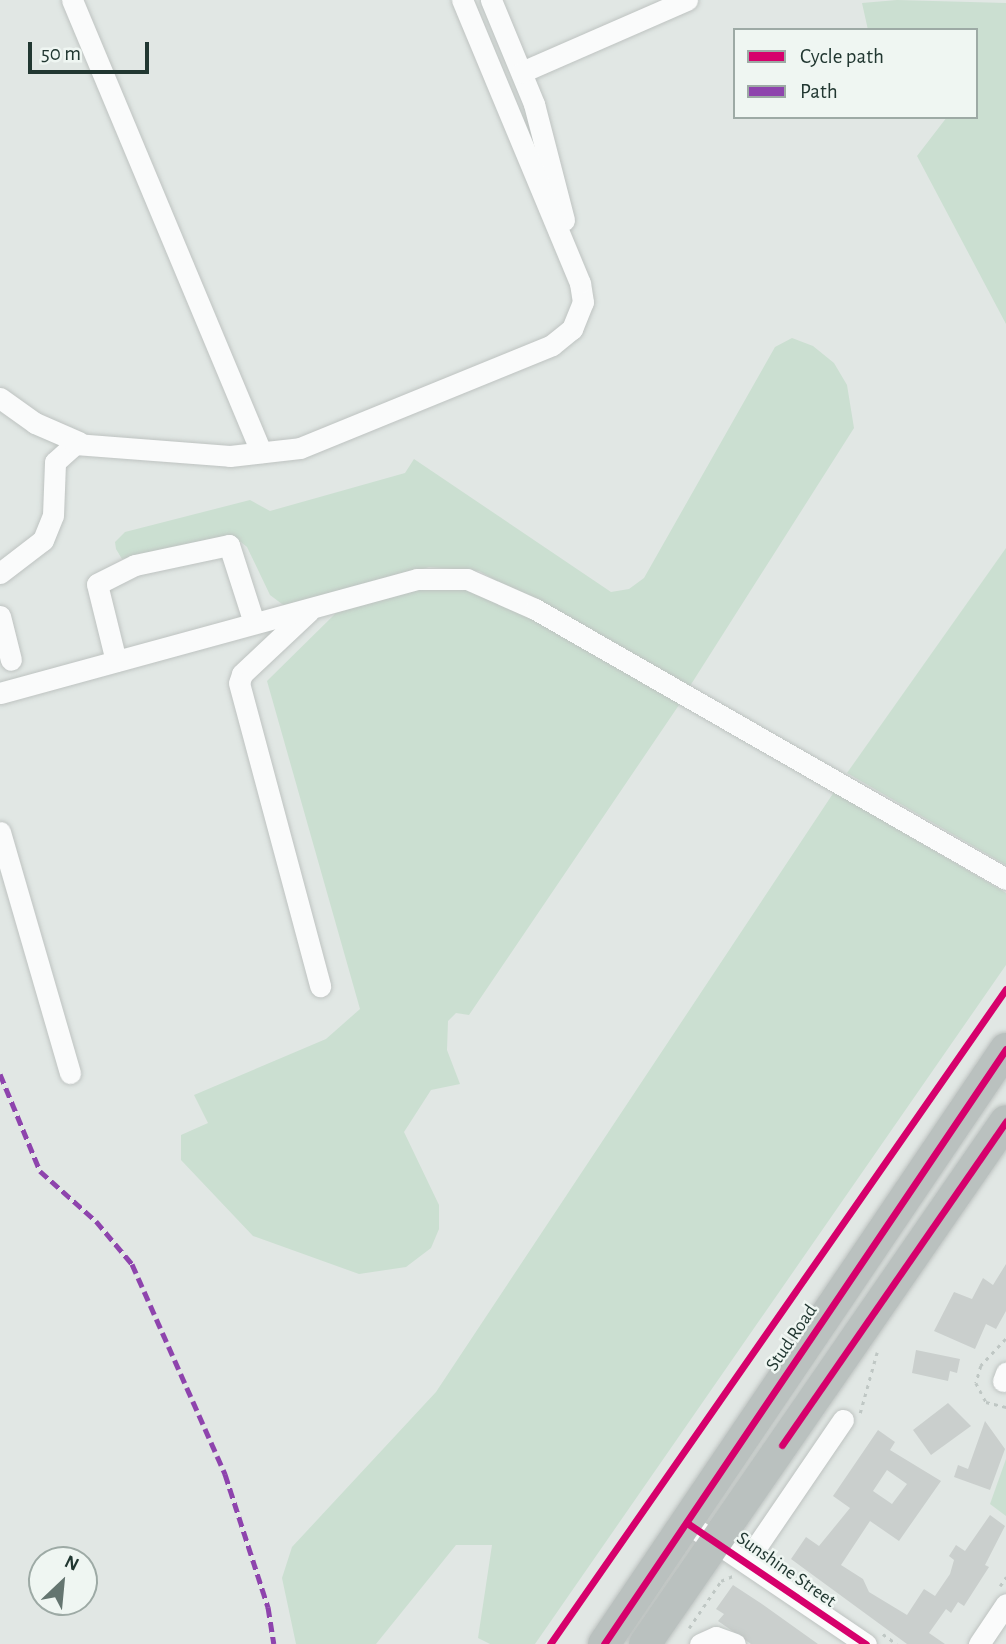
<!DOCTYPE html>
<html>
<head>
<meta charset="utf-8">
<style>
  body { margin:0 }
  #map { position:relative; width:1006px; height:1644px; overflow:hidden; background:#e1e7e4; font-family:"Alegreya Sans",sans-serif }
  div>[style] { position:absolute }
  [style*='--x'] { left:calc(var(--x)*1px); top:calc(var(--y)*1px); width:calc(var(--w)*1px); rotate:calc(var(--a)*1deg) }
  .green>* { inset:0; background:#cbdfd1 }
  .building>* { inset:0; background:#cacfcd }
  .path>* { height:2.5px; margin-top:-1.25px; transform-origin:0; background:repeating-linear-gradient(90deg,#bfc7c4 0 3.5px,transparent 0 8.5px) }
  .roads { filter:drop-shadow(0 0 2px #bec3c1) drop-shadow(0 0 2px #bec3c1) }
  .minor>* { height:21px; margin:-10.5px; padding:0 10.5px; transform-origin:10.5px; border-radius:10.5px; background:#fafbfb }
  .highway>* { height:32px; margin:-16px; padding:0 16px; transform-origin:16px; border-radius:16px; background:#bac1bf }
  .quiet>* { height:5px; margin-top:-2.5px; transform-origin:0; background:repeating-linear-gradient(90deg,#8e44ad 0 10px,transparent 0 15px) }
  .cycleway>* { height:7px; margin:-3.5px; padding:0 3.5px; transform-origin:3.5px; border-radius:3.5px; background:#d6006c }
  span { translate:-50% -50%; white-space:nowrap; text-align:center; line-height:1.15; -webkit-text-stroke:5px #eff6f2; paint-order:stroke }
  .street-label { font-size:19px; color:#213731 }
  .legend { position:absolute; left:733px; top:28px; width:245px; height:91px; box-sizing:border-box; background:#eff6f2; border:2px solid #9daaa5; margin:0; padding:9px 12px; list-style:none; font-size:21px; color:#213731 }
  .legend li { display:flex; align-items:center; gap:14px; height:35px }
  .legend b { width:35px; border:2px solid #9daaa5 }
  .north { position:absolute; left:28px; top:1546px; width:70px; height:70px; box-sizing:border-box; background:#eff6f2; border:2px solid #9daaa5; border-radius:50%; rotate:26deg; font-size:19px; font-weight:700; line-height:28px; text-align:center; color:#213731 }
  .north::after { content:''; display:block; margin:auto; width:24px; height:32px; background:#647570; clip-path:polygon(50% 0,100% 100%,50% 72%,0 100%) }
  .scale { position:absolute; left:28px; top:42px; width:121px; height:32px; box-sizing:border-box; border:4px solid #213731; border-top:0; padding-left:9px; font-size:21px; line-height:24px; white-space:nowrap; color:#213731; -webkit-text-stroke:5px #eff6f2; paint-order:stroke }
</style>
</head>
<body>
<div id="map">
  <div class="green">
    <i style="clip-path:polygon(897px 0,1006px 3px,1006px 324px,917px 156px,947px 117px,976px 117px,976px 30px,868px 30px,862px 3px)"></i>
    <i style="clip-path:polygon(792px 338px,813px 346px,834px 363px,847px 385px,854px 428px,690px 686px,479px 571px,429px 567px,290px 610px,270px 595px,247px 547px,236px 538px,122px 559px,116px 549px,115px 542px,125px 532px,250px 500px,270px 511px,405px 473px,414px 459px,611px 592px,629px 589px,644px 578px,775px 347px)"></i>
    <i style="clip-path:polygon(1006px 548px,1006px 865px,847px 773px)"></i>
    <i style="clip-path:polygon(422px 586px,469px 587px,494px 597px,681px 702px,469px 1015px,456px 1013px,448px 1021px,447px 1050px,460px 1084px,431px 1090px,404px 1132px,439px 1205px,439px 1229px,431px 1248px,406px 1267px,359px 1274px,253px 1236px,181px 1160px,181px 1135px,208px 1123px,194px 1095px,326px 1039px,360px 1009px,267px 681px,337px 612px)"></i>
    <i style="clip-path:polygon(834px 792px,1006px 893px,1006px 965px,535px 1644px,490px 1644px,478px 1638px,492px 1545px,456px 1545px,376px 1644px,296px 1644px,282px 1578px,292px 1547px,436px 1392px)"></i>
    <i style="clip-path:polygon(1006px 1459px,1006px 1516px,990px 1504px)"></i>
  </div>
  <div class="building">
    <i style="clip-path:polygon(1006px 1264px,1006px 1311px,996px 1329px,986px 1324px,975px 1349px,934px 1331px,954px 1292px,972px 1299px,983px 1278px,993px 1285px)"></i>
    <i style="clip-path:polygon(916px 1350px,960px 1359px,957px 1373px,950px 1371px,948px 1381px,912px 1373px)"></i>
    <i style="clip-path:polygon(948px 1403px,971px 1426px,931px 1455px,913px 1430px)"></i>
    <i style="clip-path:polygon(985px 1421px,1005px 1449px,990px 1490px,954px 1477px,958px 1465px,968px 1469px)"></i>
    <i style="clip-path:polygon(evenodd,878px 1430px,895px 1442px,890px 1450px,941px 1481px,899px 1541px,870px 1521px,841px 1565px,863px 1579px,869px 1592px,907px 1615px,924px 1589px,935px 1596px,950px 1574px,954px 1560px,949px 1556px,956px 1545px,965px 1551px,990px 1515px,1005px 1526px,985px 1565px,989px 1567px,964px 1606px,958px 1602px,951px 1613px,946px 1609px,929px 1633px,945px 1644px,907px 1644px,791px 1559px,806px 1537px,819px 1546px,850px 1508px,833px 1496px,878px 1430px,887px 1470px,907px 1484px,892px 1504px,873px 1491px,887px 1470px)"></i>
    <i style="clip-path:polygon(733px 1585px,762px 1604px,818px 1644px,751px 1644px,718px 1621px,724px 1614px,716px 1609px)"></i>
  </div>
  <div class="path">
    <i style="--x:1006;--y:1339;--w:37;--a:133"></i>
    <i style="--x:981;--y:1366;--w:18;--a:106"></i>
    <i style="--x:976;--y:1383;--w:21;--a:62"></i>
    <i style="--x:986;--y:1402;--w:21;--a:14"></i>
    <i style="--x:860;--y:1413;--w:63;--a:-74.4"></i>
    <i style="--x:1000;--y:1586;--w:11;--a:-56"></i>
    <i style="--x:689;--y:1628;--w:57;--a:-55.8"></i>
    <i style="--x:721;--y:1581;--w:13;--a:-23"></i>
    <i style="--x:883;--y:1634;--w:17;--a:36"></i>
  </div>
  <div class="roads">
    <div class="minor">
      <i style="--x:72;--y:0;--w:490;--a:67.3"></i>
      <i style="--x:491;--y:0;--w:113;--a:67.5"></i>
      <i style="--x:534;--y:104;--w:120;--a:75.5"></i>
      <i style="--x:522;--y:72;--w:180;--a:-23.6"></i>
      <i style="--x:0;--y:398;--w:43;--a:35.5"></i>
      <i style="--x:35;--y:423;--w:48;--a:23.4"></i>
      <i style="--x:0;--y:573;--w:54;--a:-37.5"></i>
      <i style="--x:43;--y:540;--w:27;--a:-68"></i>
      <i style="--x:53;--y:515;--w:53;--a:-87.8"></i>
      <i style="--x:55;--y:462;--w:27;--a:-42"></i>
      <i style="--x:75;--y:444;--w:155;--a:4.4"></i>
      <i style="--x:230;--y:456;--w:70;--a:-6.5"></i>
      <i style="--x:300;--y:448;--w:272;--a:-22.2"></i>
      <i style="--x:552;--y:345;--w:26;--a:-39"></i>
      <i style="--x:572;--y:329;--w:29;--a:-68"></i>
      <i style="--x:583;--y:302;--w:19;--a:-99"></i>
      <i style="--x:580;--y:283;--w:307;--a:-112.6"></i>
      <i style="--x:309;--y:611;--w:92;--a:136.8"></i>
      <i style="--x:242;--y:674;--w:9;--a:108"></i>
      <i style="--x:239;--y:683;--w:314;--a:75"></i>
      <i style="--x:0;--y:616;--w:45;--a:76"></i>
      <i style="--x:116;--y:661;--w:79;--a:-103.9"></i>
      <i style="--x:97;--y:584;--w:42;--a:-26.6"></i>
      <i style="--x:135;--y:565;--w:96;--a:-12"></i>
      <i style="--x:229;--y:545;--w:82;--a:72.2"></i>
      <i style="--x:0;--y:693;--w:432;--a:-15.3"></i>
      <i style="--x:417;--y:579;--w:50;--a:0"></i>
      <i style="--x:467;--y:579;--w:74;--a:23.8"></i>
      <i style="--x:535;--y:609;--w:543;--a:29.82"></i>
      <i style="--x:0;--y:832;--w:251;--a:73.8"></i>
      <i style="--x:1003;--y:1381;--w:9;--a:-69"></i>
      <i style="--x:687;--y:1523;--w:216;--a:34.1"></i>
      <i style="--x:746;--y:1562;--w:172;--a:-55.7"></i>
      <i style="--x:700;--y:1644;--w:17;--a:-24"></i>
      <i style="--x:716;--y:1637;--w:20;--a:20"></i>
      <i style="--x:979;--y:1644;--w:48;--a:-56"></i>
    </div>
    <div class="highway">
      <i style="--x:604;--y:1644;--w:718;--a:-55.96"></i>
      <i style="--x:645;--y:1644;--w:635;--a:-55.38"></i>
    </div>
  </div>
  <div class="quiet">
    <i style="--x:0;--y:1074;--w:105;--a:67.6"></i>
    <i style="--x:40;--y:1171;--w:75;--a:41.8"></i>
    <i style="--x:96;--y:1221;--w:56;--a:50.1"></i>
    <i style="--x:132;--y:1264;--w:230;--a:66.1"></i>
    <i style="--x:225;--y:1474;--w:140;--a:72.1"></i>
    <i style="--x:268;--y:1607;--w:37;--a:81"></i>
  </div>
  <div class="cycleway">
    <i style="--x:782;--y:1445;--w:394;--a:-55.3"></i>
    <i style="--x:687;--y:1523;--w:216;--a:34.1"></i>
    <i style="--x:550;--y:1644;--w:798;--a:-55.16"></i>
    <i style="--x:604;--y:1644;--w:718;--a:-55.96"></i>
  </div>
  <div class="street-label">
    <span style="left:792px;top:1338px;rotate:-56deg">Stud Road</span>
    <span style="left:786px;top:1570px;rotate:35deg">Sunshine Street</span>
  </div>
  <ul class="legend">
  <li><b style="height:9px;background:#d6006c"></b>Cycle path</li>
  <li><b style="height:9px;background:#8e44ad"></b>Path</li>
  </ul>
  <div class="north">N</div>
  <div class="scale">50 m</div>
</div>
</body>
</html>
